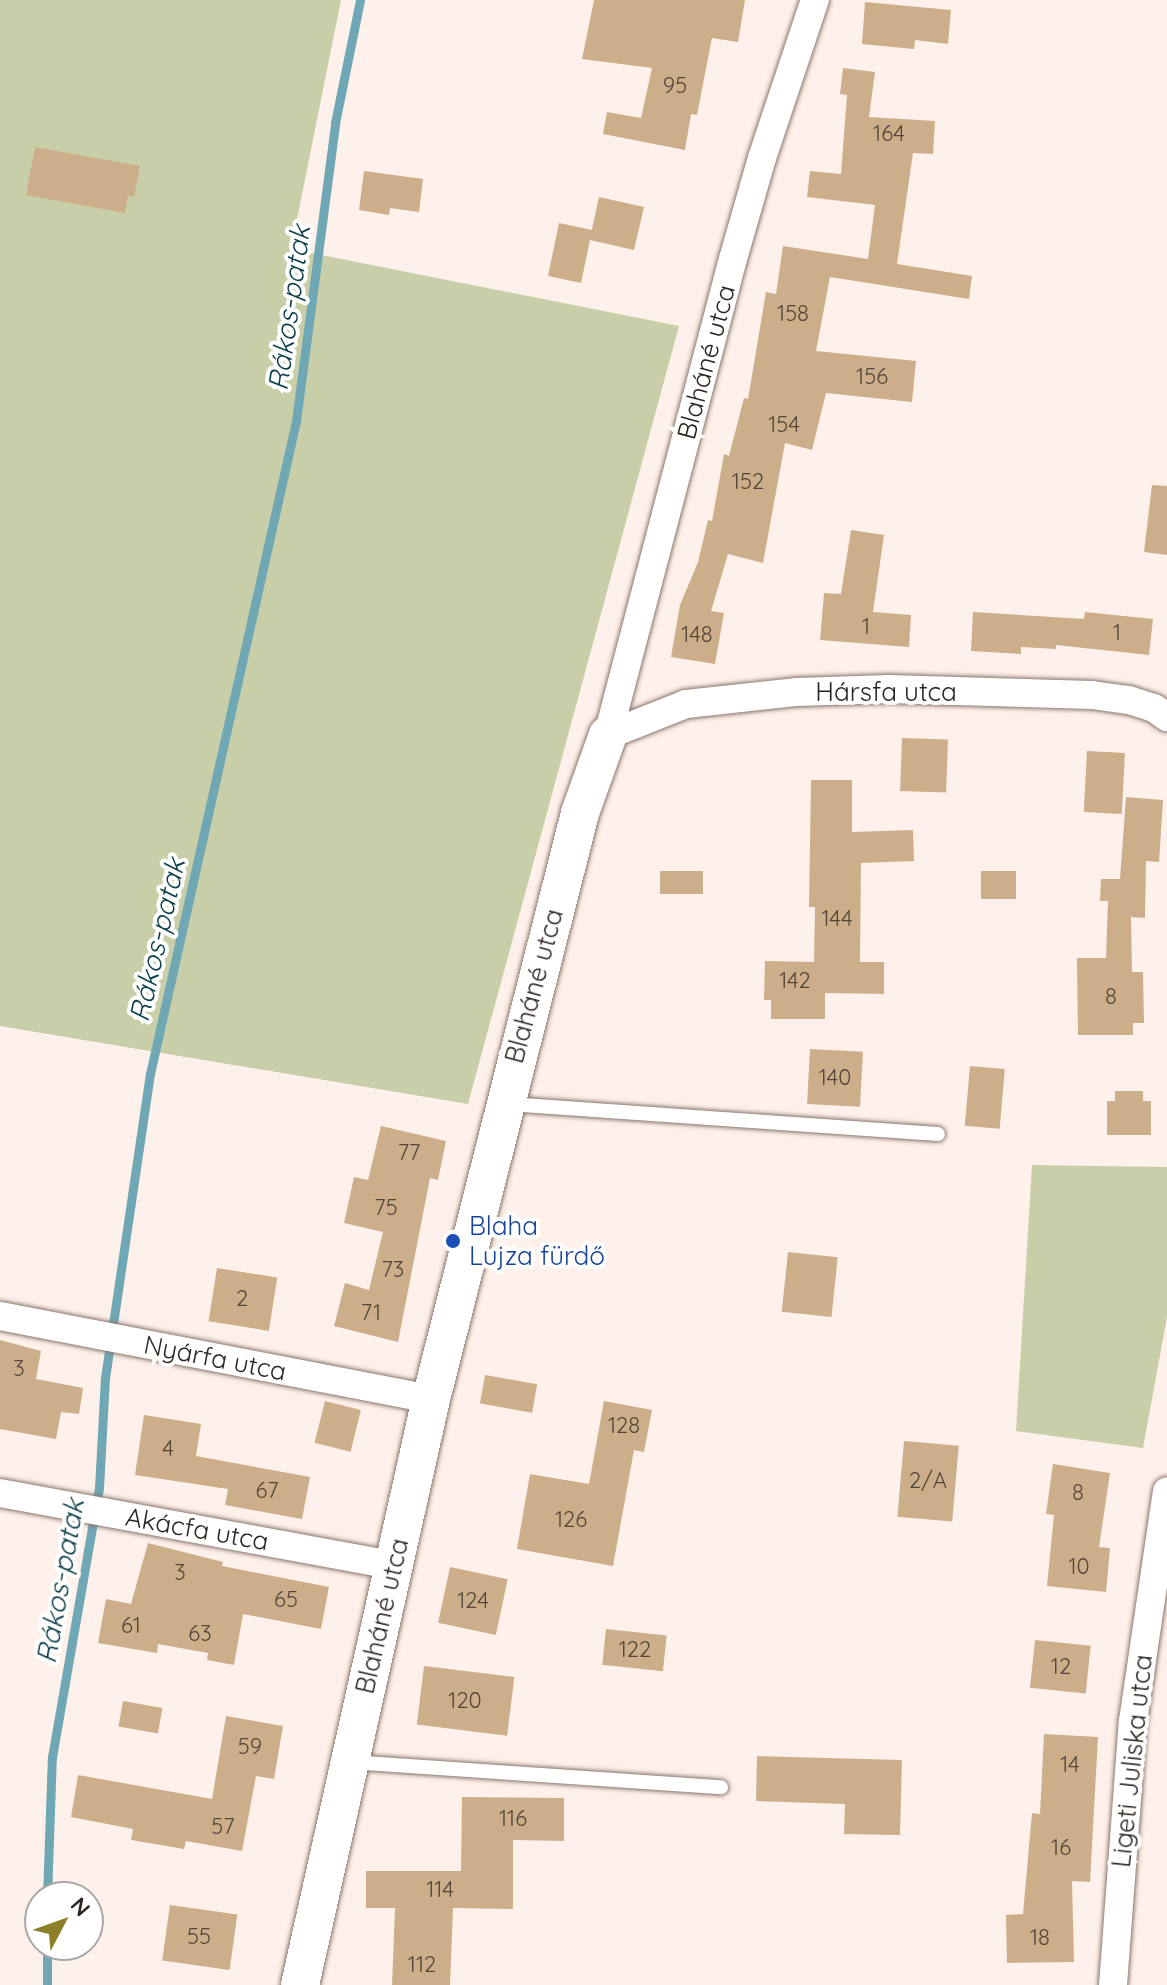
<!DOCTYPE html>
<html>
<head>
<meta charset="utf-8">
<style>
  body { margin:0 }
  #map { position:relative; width:1167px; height:1985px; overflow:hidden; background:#fef0ea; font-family:Quicksand,sans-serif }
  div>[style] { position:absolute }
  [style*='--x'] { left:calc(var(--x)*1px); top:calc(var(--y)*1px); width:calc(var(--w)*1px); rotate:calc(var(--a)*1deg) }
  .green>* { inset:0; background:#c8cea8 }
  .stream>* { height:9px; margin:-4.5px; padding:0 4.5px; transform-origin:4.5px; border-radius:4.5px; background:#70a7b4 }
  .building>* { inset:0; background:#cdae8a; transform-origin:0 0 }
  .roads { filter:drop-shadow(0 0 2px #8a766c) drop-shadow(0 0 2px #8a766c) }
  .lane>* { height:14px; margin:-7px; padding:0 7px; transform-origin:7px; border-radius:7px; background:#fff }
  .street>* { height:28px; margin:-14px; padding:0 14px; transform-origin:14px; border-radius:14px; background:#fff }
  .secondary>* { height:38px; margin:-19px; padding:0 19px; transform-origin:19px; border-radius:19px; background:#fff }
  .dots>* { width:22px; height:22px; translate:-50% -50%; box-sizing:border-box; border:4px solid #fff; border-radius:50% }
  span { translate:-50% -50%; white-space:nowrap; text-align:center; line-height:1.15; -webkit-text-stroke:8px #fff; paint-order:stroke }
  .number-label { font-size:22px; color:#54463a }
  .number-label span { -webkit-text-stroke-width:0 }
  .street-label { font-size:26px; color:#2c2420 }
  .transit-label { font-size:26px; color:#164399 }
  .left { translate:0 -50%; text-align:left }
  .water-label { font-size:28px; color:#0a3e48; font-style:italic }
  .north { position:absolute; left:24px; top:1881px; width:80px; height:80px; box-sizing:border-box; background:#fff; border:2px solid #aba7a6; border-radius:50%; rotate:49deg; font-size:22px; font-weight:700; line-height:32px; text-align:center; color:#2c2420 }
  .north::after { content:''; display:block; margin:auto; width:28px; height:36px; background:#8c8128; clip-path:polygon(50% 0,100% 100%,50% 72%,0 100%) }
</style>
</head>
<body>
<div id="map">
  <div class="green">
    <i style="clip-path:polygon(0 0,341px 0,291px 249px,679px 326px,468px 1104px,0 1026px)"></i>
    <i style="clip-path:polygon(1032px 1165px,1167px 1167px,1167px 1317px,1143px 1448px,1016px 1431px)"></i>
  </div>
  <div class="stream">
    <i style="--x:47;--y:1897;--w:140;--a:-88"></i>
    <i style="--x:52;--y:1757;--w:273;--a:-80.1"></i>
    <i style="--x:99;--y:1488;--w:110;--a:-86.9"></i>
    <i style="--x:105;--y:1378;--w:307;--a:-81.6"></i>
    <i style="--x:150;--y:1074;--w:669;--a:-77.4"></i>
    <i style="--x:296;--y:421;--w:301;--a:-82.5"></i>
    <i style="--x:335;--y:123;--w:126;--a:-78.5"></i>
    <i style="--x:47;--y:1945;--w:40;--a:90"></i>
  </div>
  <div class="building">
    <i style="clip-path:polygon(594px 0,745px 0,738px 42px,712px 38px,697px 115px,691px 114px,685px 150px,603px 134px,607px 112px,641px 118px,652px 68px,582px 59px)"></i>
    <i style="clip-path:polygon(865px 2px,951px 10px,948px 44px,915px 40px,914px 49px,862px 44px)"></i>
    <i style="clip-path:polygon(843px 68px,875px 72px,869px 117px,935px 121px,933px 154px,913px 153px,897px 264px,972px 276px,969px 299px,830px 277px,816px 351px,916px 361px,912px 402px,826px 393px,812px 450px,785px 443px,763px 563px,728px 554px,711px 611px,724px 613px,715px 664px,671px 657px,680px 605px,698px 562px,708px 520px,712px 521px,724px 454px,729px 456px,744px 398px,748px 399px,766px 292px,776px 294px,783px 246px,868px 259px,875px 205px,807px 197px,810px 171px,841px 174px,847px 95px,840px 94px)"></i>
    <i style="clip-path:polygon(35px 147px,140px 166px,134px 197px,128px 196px,125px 213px,26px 195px)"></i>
    <i style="clip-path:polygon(364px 171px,423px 179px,419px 212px,390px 208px,389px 215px,359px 210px)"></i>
    <i style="clip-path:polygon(599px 197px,644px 207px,634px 250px,590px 240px,581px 283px,548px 276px,559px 223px,592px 230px,590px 238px)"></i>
    <i style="clip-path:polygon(1152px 485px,1167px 486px,1167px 555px,1144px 552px)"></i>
    <i style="clip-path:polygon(851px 530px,884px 535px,873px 612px,911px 615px,909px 647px,820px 640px,824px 593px,841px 594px)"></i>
    <i style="clip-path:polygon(973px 612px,1084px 619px,1085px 612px,1153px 619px,1149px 655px,1056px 645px,1056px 649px,1021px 647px,1021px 654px,971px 651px)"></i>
    <i style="left:902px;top:738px;width:46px;height:53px;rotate:2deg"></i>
    <i style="left:1087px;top:751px;width:38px;height:61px;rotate:3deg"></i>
    <i style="clip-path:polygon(811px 780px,852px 780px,852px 832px,913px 830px,914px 861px,861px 863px,860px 962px,884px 962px,884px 994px,825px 993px,825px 1019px,771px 1019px,771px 1000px,764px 1000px,765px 961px,814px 962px,815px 907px,809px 907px)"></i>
    <i style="clip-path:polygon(1126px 797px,1163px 800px,1159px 862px,1146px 861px,1145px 918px,1131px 917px,1132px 972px,1143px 972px,1144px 1023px,1133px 1023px,1133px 1035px,1078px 1035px,1077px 958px,1106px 958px,1108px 901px,1100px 901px,1101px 879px,1120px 879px)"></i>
    <i style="left:660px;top:871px;width:43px;height:23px"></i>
    <i style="left:981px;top:871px;width:35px;height:28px"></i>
    <i style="left:810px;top:1049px;width:53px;height:55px;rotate:3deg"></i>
    <i style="left:970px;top:1066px;width:35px;height:60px;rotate:5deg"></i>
    <i style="clip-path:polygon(1115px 1091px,1143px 1091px,1143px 1101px,1151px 1101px,1151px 1135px,1107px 1135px,1107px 1101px,1115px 1101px)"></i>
    <i style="clip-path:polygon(381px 1126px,446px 1141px,438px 1180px,430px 1178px,398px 1342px,334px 1326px,345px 1283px,369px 1290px,383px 1232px,344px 1223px,354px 1177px,368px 1180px)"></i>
    <i style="left:788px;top:1252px;width:50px;height:60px;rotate:6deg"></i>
    <i style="left:217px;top:1268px;width:61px;height:54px;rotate:9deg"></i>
    <i style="clip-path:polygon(0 1340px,41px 1351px,36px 1379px,83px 1388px,79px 1414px,61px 1412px,56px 1439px,0 1429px)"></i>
    <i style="left:485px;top:1375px;width:53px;height:29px;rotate:10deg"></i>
    <i style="left:325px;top:1401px;width:37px;height:43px;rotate:14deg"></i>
    <i style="clip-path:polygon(604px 1401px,652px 1410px,644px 1452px,634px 1450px,613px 1566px,517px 1549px,530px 1474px,589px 1484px)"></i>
    <i style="clip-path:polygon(144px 1415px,201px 1424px,196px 1456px,310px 1477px,302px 1519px,225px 1505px,228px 1489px,135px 1475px)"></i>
    <i style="left:904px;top:1441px;width:55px;height:76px;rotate:5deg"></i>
    <i style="clip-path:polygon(1053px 1464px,1110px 1473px,1099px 1547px,1110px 1548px,1106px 1592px,1047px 1586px,1054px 1515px,1046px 1514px)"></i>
    <i style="clip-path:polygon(148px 1543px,223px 1562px,222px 1566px,329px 1587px,321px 1629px,243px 1614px,234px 1665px,207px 1660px,208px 1653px,158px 1644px,157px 1653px,98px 1643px,106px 1599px,131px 1604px)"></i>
    <i style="left:450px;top:1567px;width:59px;height:57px;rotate:12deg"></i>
    <i style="left:606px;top:1629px;width:61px;height:36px;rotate:6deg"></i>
    <i style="left:1035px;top:1640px;width:56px;height:48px;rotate:6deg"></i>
    <i style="left:424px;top:1666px;width:91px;height:59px;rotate:7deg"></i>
    <i style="left:123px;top:1701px;width:40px;height:26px;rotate:10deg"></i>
    <i style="clip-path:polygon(226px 1716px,283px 1726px,274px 1779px,256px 1776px,242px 1851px,186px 1841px,184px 1849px,131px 1840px,133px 1829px,71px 1817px,78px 1775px,212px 1799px)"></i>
    <i style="clip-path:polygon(1044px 1734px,1098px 1737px,1090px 1882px,1072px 1881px,1074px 1962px,1007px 1963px,1006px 1915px,1023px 1914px,1032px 1813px,1040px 1814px)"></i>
    <i style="clip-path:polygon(757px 1756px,902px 1760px,900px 1835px,844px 1834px,845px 1804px,756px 1801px)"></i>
    <i style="clip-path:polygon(462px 1797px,564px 1798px,564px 1841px,513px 1840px,513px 1909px,453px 1908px,450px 1985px,392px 1985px,395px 1908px,366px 1908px,366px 1871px,461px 1871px)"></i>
    <i style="left:170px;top:1905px;width:68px;height:56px;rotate:8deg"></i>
  </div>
  <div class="roads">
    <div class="lane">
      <i style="--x:508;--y:1104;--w:431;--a:4"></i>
      <i style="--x:350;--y:1762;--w:372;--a:3.9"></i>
    </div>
    <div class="street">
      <i style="--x:608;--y:735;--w:492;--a:-75.3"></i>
      <i style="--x:733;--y:259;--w:105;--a:-74"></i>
      <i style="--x:762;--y:158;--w:167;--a:-71.5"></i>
      <i style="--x:608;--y:735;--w:84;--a:-21.7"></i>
      <i style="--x:686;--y:704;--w:112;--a:-6.2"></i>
      <i style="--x:797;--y:692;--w:92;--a:-1.9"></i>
      <i style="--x:889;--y:689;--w:203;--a:1.7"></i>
      <i style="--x:1092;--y:695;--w:37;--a:8"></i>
      <i style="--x:1129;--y:700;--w:26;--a:18"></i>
      <i style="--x:1154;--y:708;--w:16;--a:35"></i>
      <i style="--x:0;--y:1316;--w:439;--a:10.9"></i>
      <i style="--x:0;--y:1493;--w:401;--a:10.4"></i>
      <i style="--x:1113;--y:1985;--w:265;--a:-85.7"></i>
      <i style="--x:1133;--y:1721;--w:232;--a:-81.6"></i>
    </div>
    <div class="secondary">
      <i style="--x:300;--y:1985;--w:600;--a:-77.4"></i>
      <i style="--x:431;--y:1399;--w:605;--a:-75.73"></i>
      <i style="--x:580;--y:813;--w:83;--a:-70.3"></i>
    </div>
  </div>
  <div class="dots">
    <i style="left:453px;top:1241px;background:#1a4fb4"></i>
  </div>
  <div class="number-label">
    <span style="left:675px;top:86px">95</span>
    <span style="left:889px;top:134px">164</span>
    <span style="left:793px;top:314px">158</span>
    <span style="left:872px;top:377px">156</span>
    <span style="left:784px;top:425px">154</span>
    <span style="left:748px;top:482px">152</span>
    <span style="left:866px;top:627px">1</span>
    <span style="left:1117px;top:633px">1</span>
    <span style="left:697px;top:635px">148</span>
    <span style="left:837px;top:919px">144</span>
    <span style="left:795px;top:981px">142</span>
    <span style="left:1111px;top:997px">8</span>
    <span style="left:835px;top:1078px">140</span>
    <span style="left:409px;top:1153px">77</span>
    <span style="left:386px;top:1208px">75</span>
    <span style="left:393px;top:1270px">73</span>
    <span style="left:242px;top:1299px">2</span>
    <span style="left:371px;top:1313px">71</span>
    <span style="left:19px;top:1369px">3</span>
    <span style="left:624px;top:1426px">128</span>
    <span style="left:168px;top:1449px">4</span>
    <span style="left:928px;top:1481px">2/A</span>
    <span style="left:267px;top:1491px">67</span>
    <span style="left:1078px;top:1493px">8</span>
    <span style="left:571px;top:1520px">126</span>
    <span style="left:1079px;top:1567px">10</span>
    <span style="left:180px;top:1573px">3</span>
    <span style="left:286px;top:1600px">65</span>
    <span style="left:473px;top:1601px">124</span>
    <span style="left:131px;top:1626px">61</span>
    <span style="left:200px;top:1634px">63</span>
    <span style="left:635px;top:1650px">122</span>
    <span style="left:1061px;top:1667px">12</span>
    <span style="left:465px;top:1701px">120</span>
    <span style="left:250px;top:1747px">59</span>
    <span style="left:1070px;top:1765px">14</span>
    <span style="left:513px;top:1819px">116</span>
    <span style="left:223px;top:1827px">57</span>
    <span style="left:1061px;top:1848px">16</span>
    <span style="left:440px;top:1890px">114</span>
    <span style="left:199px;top:1937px">55</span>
    <span style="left:1040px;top:1938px">18</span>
    <span style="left:422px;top:1965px">112</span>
  </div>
  <div class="street-label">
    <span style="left:706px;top:362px;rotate:-75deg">Blaháné utca</span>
    <span style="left:886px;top:692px">Hársfa utca</span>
    <span style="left:534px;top:986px;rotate:-75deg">Blaháné utca</span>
    <span style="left:215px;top:1358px;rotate:11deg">Nyárfa utca</span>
    <span style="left:197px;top:1529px;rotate:10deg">Akácfa utca</span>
    <span style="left:382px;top:1616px;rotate:-77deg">Blaháné utca</span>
    <span style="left:1132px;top:1761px;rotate:-84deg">Ligeti Juliska utca</span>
  </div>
  <div class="transit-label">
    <span class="left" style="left:469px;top:1241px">Blaha<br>Lujza fürdő</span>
  </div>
  <div class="water-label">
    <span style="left:289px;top:308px;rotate:-82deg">Rákos-patak</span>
    <span style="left:157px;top:940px;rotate:-77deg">Rákos-patak</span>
    <span style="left:60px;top:1581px;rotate:-80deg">Rákos-patak</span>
  </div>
  <div class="north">N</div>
</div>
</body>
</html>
